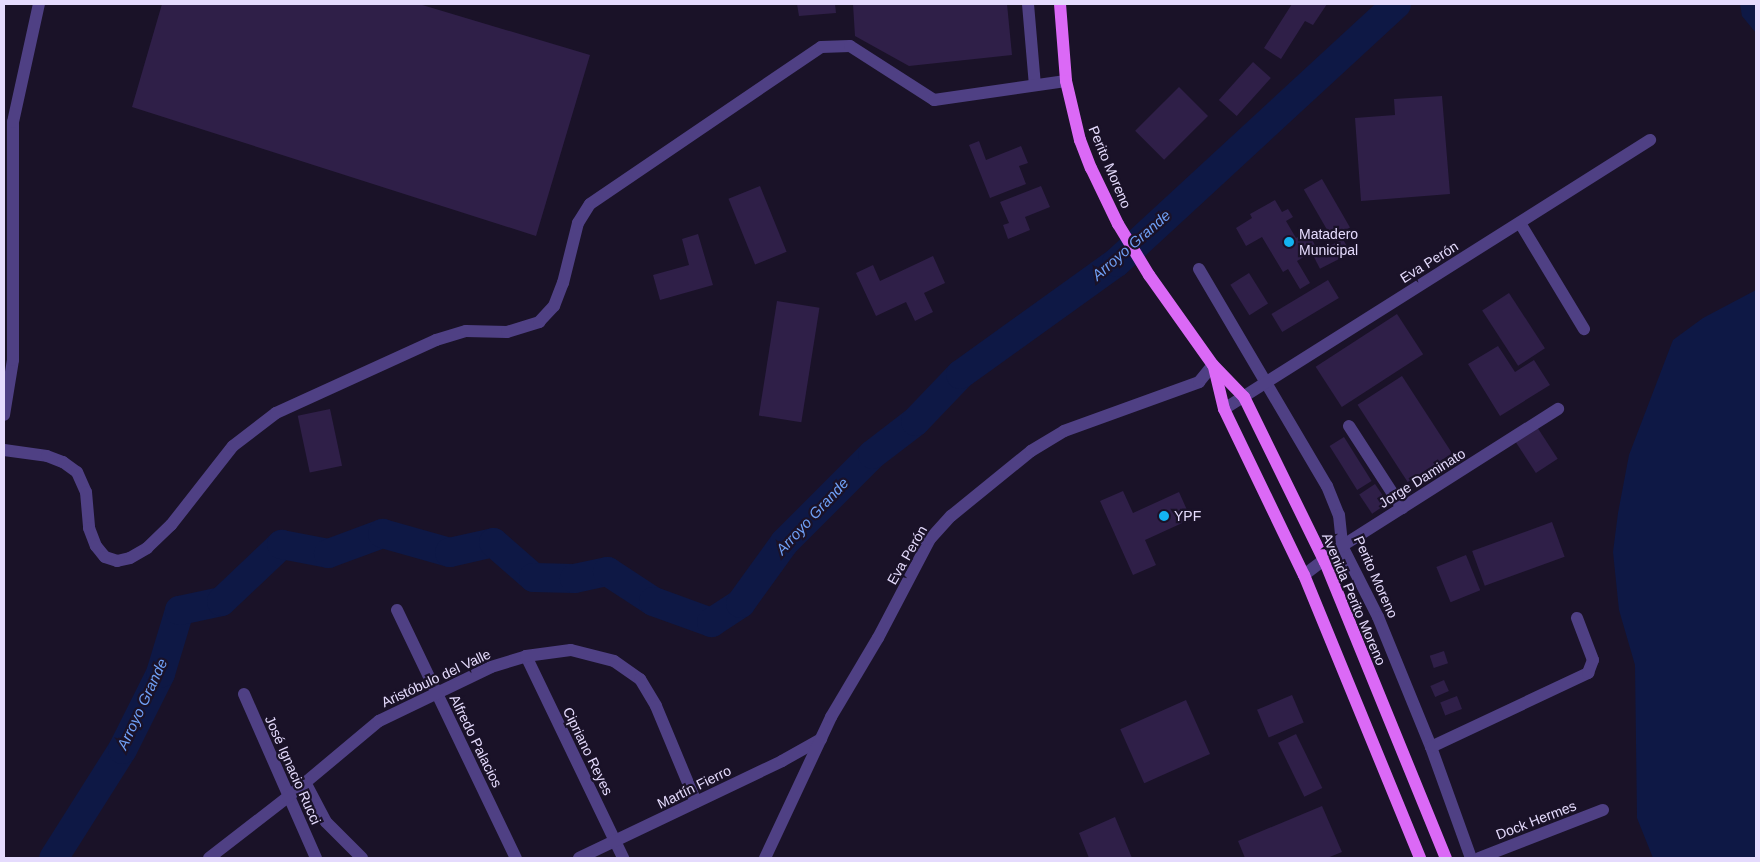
<!DOCTYPE html>
<html>
<head>
<meta charset="utf-8">
<style>
  body { margin:0 }
  #map { position:relative; width:1760px; height:862px; overflow:hidden; background:#1a1228; font-family:Arial,sans-serif }
  div>[style] { position:absolute }
  [style*='--x'] { left:calc(var(--x)*1px); top:calc(var(--y)*1px); width:calc(var(--w)*1px); rotate:calc(var(--a)*1deg) }
  .water>* { inset:0; background:#0e1845 }
  .river>* { height:29px; margin:-14.5px; padding:0 14.5px; transform-origin:14.5px; border-radius:14.5px; background:#0e1845 }
  .building>* { inset:0; background:#2f1f48; transform-origin:0 0 }
  .minor>* { height:12px; margin:-6px; padding:0 6px; transform-origin:6px; border-radius:6px; background:#4f4084 }
  .primary>* { height:12px; margin:-6px; padding:0 6px; transform-origin:6px; border-radius:6px; background:#db69f6 }
  .dots>* { width:14px; height:14px; translate:-50% -50%; box-sizing:border-box; border:2px solid #1a1228; border-radius:50% }
  span { translate:-50% -50%; white-space:nowrap; text-align:center; line-height:1.15; -webkit-text-stroke:4.5px #1a1228; paint-order:stroke }
  .street-label { font-size:14px; color:#e5dbfd }
  .poi-label { font-size:14px; color:#e5dbfd }
  .left { translate:0 -50%; text-align:left }
  .water-label { font-size:15px; color:#70a0f6; font-style:italic }
  .frame { position:absolute; inset:0; border:5px solid #e5dbfd; pointer-events:none }
</style>
</head>
<body>
<div id="map">
  <div class="water">
    <i style="clip-path:polygon(1740px 4px,1756px 4px,1756px 33px,1742px 16px)"></i>
    <i style="clip-path:polygon(1756px 290px,1756px 858px,1653px 858px,1637px 818px,1635px 665px,1619px 610px,1613px 552px,1618px 513px,1629px 455px,1673px 340px,1703px 318px)"></i>
  </div>
  <div class="river">
    <i style="--x:53;--y:858;--w:129;--a:-57.7"></i>
    <i style="--x:122;--y:749;--w:85;--a:-63.4"></i>
    <i style="--x:160;--y:673;--w:66;--a:-73.2"></i>
    <i style="--x:179;--y:610;--w:43;--a:-12.1"></i>
    <i style="--x:221;--y:601;--w:83;--a:-43.5"></i>
    <i style="--x:281;--y:544;--w:48;--a:10.8"></i>
    <i style="--x:328;--y:553;--w:58;--a:-20.3"></i>
    <i style="--x:382;--y:533;--w:70;--a:15.8"></i>
    <i style="--x:449;--y:552;--w:45;--a:-12.8"></i>
    <i style="--x:493;--y:542;--w:53;--a:41.2"></i>
    <i style="--x:533;--y:577;--w:41;--a:1.4"></i>
    <i style="--x:574;--y:578;--w:34;--a:-12"></i>
    <i style="--x:607;--y:571;--w:55;--a:33.1"></i>
    <i style="--x:653;--y:601;--w:62;--a:19.9"></i>
    <i style="--x:711;--y:622;--w:35;--a:-33"></i>
    <i style="--x:740;--y:603;--w:75;--a:-54.2"></i>
    <i style="--x:784;--y:542;--w:124;--a:-45"></i>
    <i style="--x:872;--y:454;--w:54;--a:-37.5"></i>
    <i style="--x:915;--y:421;--w:65;--a:-46.2"></i>
    <i style="--x:960;--y:374;--w:192;--a:-35.7"></i>
    <i style="--x:1116;--y:262;--w:381;--a:-42.7"></i>
  </div>
  <div class="building">
    <i style="clip-path:polygon(162px 4px,419px 4px,590px 55px,536px 236px,132px 107px)"></i>
    <i style="clip-path:polygon(797px 4px,835px 4px,836px 13px,799px 16px)"></i>
    <i style="clip-path:polygon(853px 4px,1007px 4px,1012px 55px,909px 66px,855px 36px)"></i>
    <i style="clip-path:polygon(1292px 4px,1327px 4px,1313px 25px,1305px 21px,1281px 59px,1264px 48px)"></i>
    <i style="left:1253px;top:62px;width:24px;height:51px;rotate:42deg"></i>
    <i style="left:1179px;top:87px;width:41px;height:62px;rotate:45deg"></i>
    <i style="clip-path:polygon(1442px 96px,1450px 194px,1361px 201px,1355px 118px,1395px 115px,1394px 99px)"></i>
    <i style="clip-path:polygon(979px 141px,986px 160px,1021px 146px,1028px 163px,1019px 166px,1026px 184px,990px 198px,969px 145px)"></i>
    <i style="left:1322px;top:179px;width:56px;height:21px;rotate:60deg"></i>
    <i style="left:760px;top:186px;width:71px;height:34px;rotate:68deg"></i>
    <i style="clip-path:polygon(1041px 186px,1050px 207px,1025px 217px,1030px 230px,1008px 239px,1003px 225px,1009px 223px,1000px 202px)"></i>
    <i style="clip-path:polygon(1275px 200px,1282px 212px,1288px 209px,1293px 217px,1286px 221px,1296px 238px,1308px 232px,1317px 249px,1297px 261px,1310px 283px,1300px 289px,1288px 269px,1283px 272px,1262px 237px,1246px 246px,1236px 228px,1252px 218px,1250px 214px)"></i>
    <i style="clip-path:polygon(698px 234px,713px 285px,660px 300px,653px 275px,689px 265px,682px 239px)"></i>
    <i style="left:1343px;top:239px;width:16px;height:34px;rotate:63deg"></i>
    <i style="clip-path:polygon(933px 256px,945px 283px,924px 293px,933px 312px,915px 321px,906px 302px,876px 316px,856px 273px,873px 265px,880px 281px)"></i>
    <i style="left:1249px;top:273px;width:36px;height:22px;rotate:58deg"></i>
    <i style="left:1328px;top:280px;width:21px;height:66px;rotate:59deg"></i>
    <i style="left:1509px;top:293px;width:66px;height:32px;rotate:57deg"></i>
    <i style="left:777px;top:301px;width:43px;height:116px;rotate:9deg"></i>
    <i style="left:1397px;top:314px;width:48px;height:97px;rotate:57deg"></i>
    <i style="clip-path:polygon(1498px 346px,1515px 372px,1534px 360px,1550px 385px,1500px 416px,1468px 364px)"></i>
    <i style="left:1402px;top:376px;width:92px;height:53px;rotate:57deg"></i>
    <i style="left:330px;top:409px;width:58px;height:33px;rotate:78deg"></i>
    <i style="left:1537px;top:427px;width:38px;height:26px;rotate:57deg"></i>
    <i style="left:1344px;top:437px;width:52px;height:17px;rotate:58deg"></i>
    <i style="left:1375px;top:484px;width:23px;height:19px;rotate:56deg"></i>
    <i style="clip-path:polygon(1123px 491px,1133px 513px,1179px 492px,1191px 519px,1145px 540px,1156px 565px,1133px 575px,1100px 501px)"></i>
    <i style="left:1552px;top:522px;width:37px;height:85px;rotate:70deg"></i>
    <i style="left:1466px;top:555px;width:38px;height:32px;rotate:68deg"></i>
    <i style="left:1444px;top:651px;width:13px;height:15px;rotate:72deg"></i>
    <i style="left:1444px;top:680px;width:12px;height:15px;rotate:66deg"></i>
    <i style="left:1292px;top:695px;width:30px;height:38px;rotate:67deg"></i>
    <i style="left:1457px;top:696px;width:14px;height:18px;rotate:69deg"></i>
    <i style="left:1186px;top:700px;width:59px;height:72px;rotate:66deg"></i>
    <i style="left:1296px;top:734px;width:60px;height:20px;rotate:64deg"></i>
    <i style="clip-path:polygon(1322px 806px,1342px 852px,1327px 858px,1245px 858px,1238px 841px)"></i>
    <i style="clip-path:polygon(1115px 817px,1132px 858px,1089px 858px,1079px 833px)"></i>
  </div>
  <div class="minor">
    <i style="--x:1028;--y:4;--w:81;--a:85.1"></i>
    <i style="--x:1520;--y:223;--w:124;--a:58.9"></i>
    <i style="--x:1199;--y:269;--w:252;--a:59.5"></i>
    <i style="--x:1327;--y:486;--w:31;--a:68"></i>
    <i style="--x:1339;--y:515;--w:31;--a:84"></i>
    <i style="--x:1342;--y:546;--w:80;--a:63.1"></i>
    <i style="--x:1378;--y:617;--w:140;--a:67.8"></i>
    <i style="--x:1431;--y:747;--w:118;--a:70.2"></i>
    <i style="--x:1224;--y:409;--w:504;--a:-32.27"></i>
    <i style="--x:4;--y:415;--w:56;--a:-80.7"></i>
    <i style="--x:13;--y:360;--w:238;--a:-90"></i>
    <i style="--x:13;--y:122;--w:121;--a:-77.6"></i>
    <i style="--x:1349;--y:426;--w:98;--a:57.1"></i>
    <i style="--x:4;--y:450;--w:43;--a:7.9"></i>
    <i style="--x:47;--y:456;--w:17;--a:21"></i>
    <i style="--x:63;--y:462;--w:17;--a:36"></i>
    <i style="--x:77;--y:472;--w:22;--a:66"></i>
    <i style="--x:86;--y:492;--w:36;--a:85"></i>
    <i style="--x:89;--y:528;--w:19;--a:69"></i>
    <i style="--x:96;--y:546;--w:14;--a:51"></i>
    <i style="--x:105;--y:557;--w:13;--a:18"></i>
    <i style="--x:117;--y:561;--w:13;--a:-13"></i>
    <i style="--x:130;--y:558;--w:20;--a:-30"></i>
    <i style="--x:147;--y:548;--w:33;--a:-44"></i>
    <i style="--x:171;--y:525;--w:100;--a:-51.9"></i>
    <i style="--x:233;--y:446;--w:54;--a:-37.5"></i>
    <i style="--x:276;--y:413;--w:176;--a:-24.5"></i>
    <i style="--x:436;--y:340;--w:31;--a:-17"></i>
    <i style="--x:466;--y:331;--w:41;--a:1.4"></i>
    <i style="--x:507;--y:332;--w:34;--a:-17"></i>
    <i style="--x:539;--y:322;--w:22;--a:-47"></i>
    <i style="--x:554;--y:306;--w:25;--a:-69"></i>
    <i style="--x:563;--y:283;--w:62;--a:-76"></i>
    <i style="--x:578;--y:223;--w:22;--a:-58"></i>
    <i style="--x:590;--y:204;--w:279;--a:-34.2"></i>
    <i style="--x:821;--y:47;--w:29;--a:-2"></i>
    <i style="--x:850;--y:46;--w:100;--a:32.7"></i>
    <i style="--x:934;--y:100;--w:133;--a:-8.2"></i>
    <i style="--x:1304;--y:575;--w:48;--a:-37.3"></i>
    <i style="--x:1342;--y:546;--w:256;--a:-32.4"></i>
    <i style="--x:397;--y:610;--w:275;--a:64.4"></i>
    <i style="--x:526;--y:656;--w:224;--a:64.3"></i>
    <i style="--x:244;--y:694;--w:179;--a:66.3"></i>
    <i style="--x:1431;--y:747;--w:174;--a:-25.2"></i>
    <i style="--x:1588;--y:673;--w:14;--a:-69"></i>
    <i style="--x:1593;--y:660;--w:45;--a:-110.9"></i>
    <i style="--x:305;--y:782;--w:45;--a:62.3"></i>
    <i style="--x:326;--y:822;--w:51;--a:45"></i>
    <i style="--x:209;--y:858;--w:100;--a:-37.7"></i>
    <i style="--x:288;--y:797;--w:119;--a:-39.9"></i>
    <i style="--x:379;--y:721;--w:124;--a:-25.7"></i>
    <i style="--x:491;--y:667;--w:37;--a:-17"></i>
    <i style="--x:526;--y:656;--w:45;--a:-7.6"></i>
    <i style="--x:571;--y:650;--w:44;--a:14.3"></i>
    <i style="--x:614;--y:661;--w:32;--a:35"></i>
    <i style="--x:640;--y:679;--w:31;--a:59"></i>
    <i style="--x:656;--y:706;--w:104;--a:67.4"></i>
    <i style="--x:579;--y:858;--w:225;--a:-25.5"></i>
    <i style="--x:782;--y:761;--w:45;--a:-29.4"></i>
    <i style="--x:765;--y:858;--w:156;--a:-64.9"></i>
    <i style="--x:831;--y:717;--w:92;--a:-59.3"></i>
    <i style="--x:878;--y:638;--w:112;--a:-62.3"></i>
    <i style="--x:930;--y:539;--w:31;--a:-48"></i>
    <i style="--x:951;--y:516;--w:103;--a:-39.1"></i>
    <i style="--x:1031;--y:451;--w:39;--a:-31"></i>
    <i style="--x:1064;--y:431;--w:144;--a:-19.9"></i>
    <i style="--x:1199;--y:382;--w:22;--a:-51"></i>
    <i style="--x:1479;--y:858;--w:133;--a:-21.2"></i>
  </div>
  <div class="primary">
    <i style="--x:1060;--y:4;--w:77;--a:85.5"></i>
    <i style="--x:1066;--y:81;--w:61;--a:76.7"></i>
    <i style="--x:1080;--y:140;--w:30;--a:69"></i>
    <i style="--x:1091;--y:168;--w:62;--a:64.3"></i>
    <i style="--x:1118;--y:224;--w:60;--a:58.7"></i>
    <i style="--x:1149;--y:275;--w:110;--a:54.6"></i>
    <i style="--x:1213;--y:365;--w:45;--a:45.9"></i>
    <i style="--x:1244;--y:397;--w:184;--a:63.9"></i>
    <i style="--x:1325;--y:562;--w:320;--a:67.8"></i>
    <i style="--x:1214;--y:367;--w:43;--a:76.6"></i>
    <i style="--x:1224;--y:409;--w:184;--a:64.3"></i>
    <i style="--x:1304;--y:575;--w:306;--a:67.7"></i>
  </div>
  <div class="dots">
    <i style="left:1289px;top:242px;background:#13b3f1"></i>
    <i style="left:1164px;top:516px;background:#13b3f1"></i>
  </div>
  <div class="street-label">
    <span style="left:1110px;top:167px;rotate:67deg">Perito Moreno</span>
    <span style="left:1429px;top:262px;rotate:-32deg">Eva Perón</span>
    <span style="left:1422px;top:478px;rotate:-32deg">Jorge Daminato</span>
    <span style="left:907px;top:555px;rotate:-60deg">Eva Perón</span>
    <span style="left:1376px;top:577px;rotate:66deg">Perito Moreno</span>
    <span style="left:1354px;top:599px;rotate:67deg">Avenida Perito Moreno</span>
    <span style="left:436px;top:678px;rotate:-25deg">Aristóbulo del Valle</span>
    <span style="left:476px;top:741px;rotate:64deg">Alfredo Palacios</span>
    <span style="left:588px;top:751px;rotate:64deg">Cipriano Reyes</span>
    <span style="left:293px;top:770px;rotate:66deg">José Ignacio Rucci</span>
    <span style="left:694px;top:787px;rotate:-26deg">Martín Fierro</span>
    <span style="left:1536px;top:820px;rotate:-21deg">Dock Hermes</span>
  </div>
  <div class="poi-label">
    <span class="left" style="left:1299px;top:242px">Matadero<br>Municipal</span>
    <span class="left" style="left:1174px;top:516px">YPF</span>
  </div>
  <div class="water-label">
    <span style="left:1131px;top:245px;rotate:-41deg">Arroyo Grande</span>
    <span style="left:812px;top:516px;rotate:-47deg">Arroyo Grande</span>
    <span style="left:142px;top:704px;rotate:-65deg">Arroyo Grande</span>
  </div>
  <div class="frame"></div>
</div>
</body>
</html>
